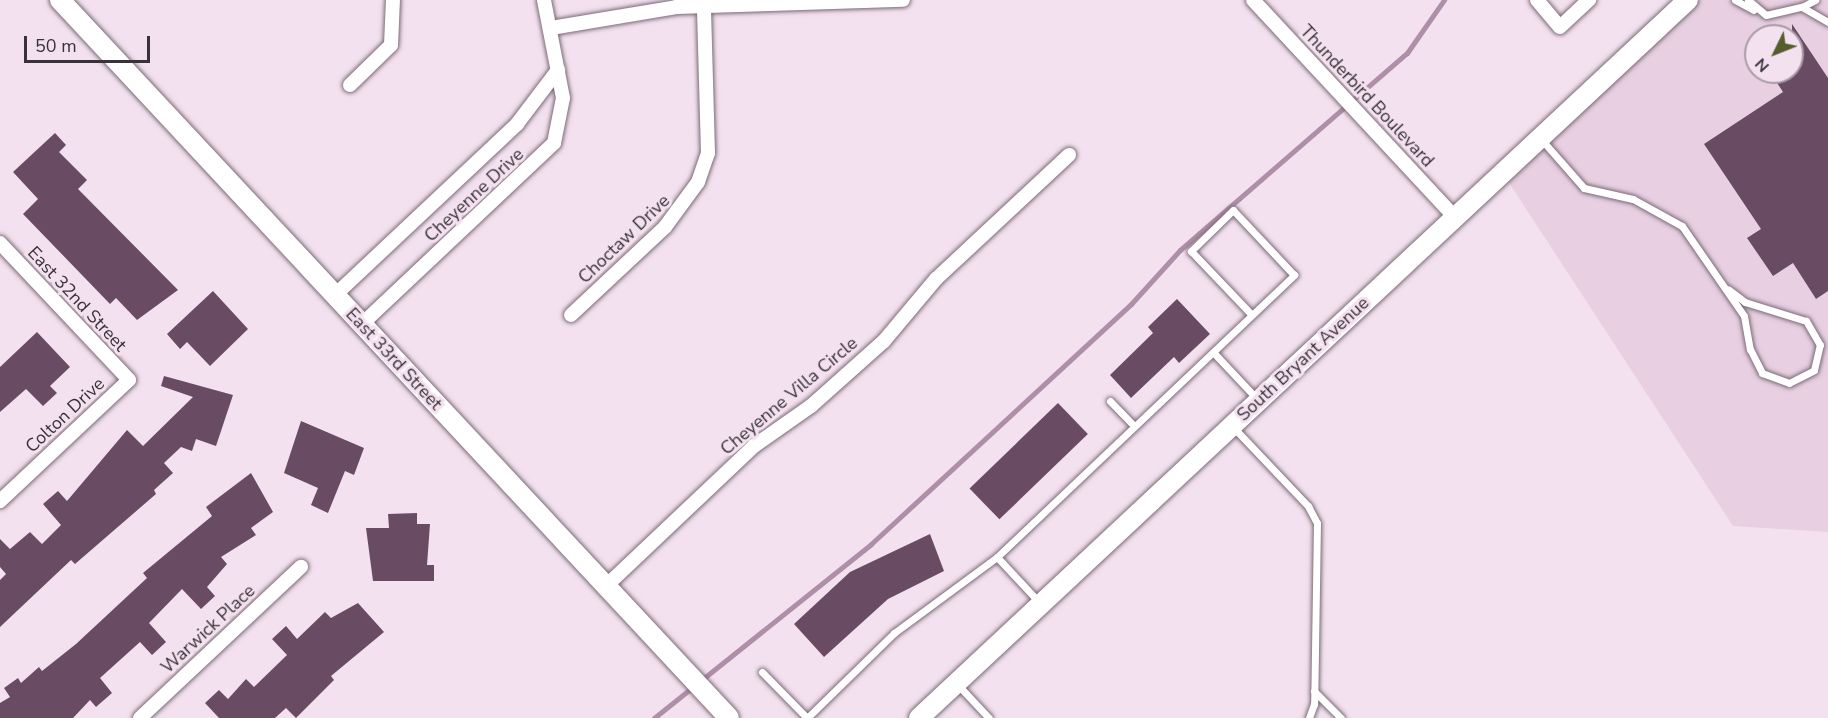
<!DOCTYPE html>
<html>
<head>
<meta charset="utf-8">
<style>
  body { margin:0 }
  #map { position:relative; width:1828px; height:718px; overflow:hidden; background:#f4e1ef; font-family:"Nunito Sans",sans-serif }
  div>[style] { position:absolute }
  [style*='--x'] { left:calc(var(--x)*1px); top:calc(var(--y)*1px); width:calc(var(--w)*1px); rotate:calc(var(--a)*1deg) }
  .built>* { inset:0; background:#e8d0e2 }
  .stream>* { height:5px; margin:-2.5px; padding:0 2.5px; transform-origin:2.5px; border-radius:2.5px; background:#af8fa8 }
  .building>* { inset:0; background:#694c63; transform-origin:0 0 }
  .roads { filter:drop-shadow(0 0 2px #7b6b77) drop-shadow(0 0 2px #7b6b77) }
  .lane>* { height:7px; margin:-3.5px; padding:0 3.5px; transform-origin:3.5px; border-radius:3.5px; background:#fff }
  .street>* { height:14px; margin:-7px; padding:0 7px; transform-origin:7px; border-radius:7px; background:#fff }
  .secondary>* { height:20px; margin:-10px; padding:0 10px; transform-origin:10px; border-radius:10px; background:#fff }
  span { translate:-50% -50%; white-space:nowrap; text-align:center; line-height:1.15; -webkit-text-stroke:6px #f4e1ef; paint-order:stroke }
  .street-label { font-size:18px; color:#393238 }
  .north { position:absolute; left:1744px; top:24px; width:60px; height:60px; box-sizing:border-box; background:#f4e1ef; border:2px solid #a99ba6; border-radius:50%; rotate:227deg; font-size:16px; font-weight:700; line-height:24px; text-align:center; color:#393238 }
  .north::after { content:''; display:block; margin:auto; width:21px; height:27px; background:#555d2c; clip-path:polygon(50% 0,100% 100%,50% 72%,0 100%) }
  .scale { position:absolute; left:24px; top:36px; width:126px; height:27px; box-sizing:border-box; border:3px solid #393238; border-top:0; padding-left:8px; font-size:18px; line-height:21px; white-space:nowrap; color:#393238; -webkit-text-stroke:4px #f4e1ef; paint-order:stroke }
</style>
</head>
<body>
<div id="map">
  <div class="built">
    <i style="clip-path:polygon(evenodd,1688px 0,1828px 0,1828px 532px,1733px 526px,1502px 172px,1688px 0,1756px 36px,1792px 36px,1792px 72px,1756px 72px,1756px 36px)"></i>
  </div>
  <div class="stream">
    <i style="--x:654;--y:718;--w:278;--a:-38.7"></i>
    <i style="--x:871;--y:544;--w:354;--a:-42.7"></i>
    <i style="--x:1131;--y:304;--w:73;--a:-47.8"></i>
    <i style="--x:1180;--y:250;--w:301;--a:-41"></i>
    <i style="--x:1407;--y:53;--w:65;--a:-55.1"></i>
  </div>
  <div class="building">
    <i style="clip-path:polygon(1792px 24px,1828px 78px,1828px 291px,1816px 299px,1793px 263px,1773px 276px,1747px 238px,1761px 229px,1704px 144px,1783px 92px,1770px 72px,1792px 72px)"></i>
    <i style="clip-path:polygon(55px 133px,66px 145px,59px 152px,87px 180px,78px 189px,178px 290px,137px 320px,116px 298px,110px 304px,23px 214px,38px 199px,13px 172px)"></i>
    <i style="clip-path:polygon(213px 291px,248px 329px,210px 366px,187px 342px,180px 349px,167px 334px)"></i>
    <i style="clip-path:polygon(1177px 299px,1210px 334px,1179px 363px,1174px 357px,1131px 398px,1110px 375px,1153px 333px,1148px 327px)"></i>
    <i style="clip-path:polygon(37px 332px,70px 367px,50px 386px,57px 393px,43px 406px,26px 389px,0 412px,0 367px)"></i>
    <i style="clip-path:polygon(164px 376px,233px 395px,216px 446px,196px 439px,192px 451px,181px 447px,164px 463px,173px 473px,154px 490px,156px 494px,75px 564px,71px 560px,0 627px,0 580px,6px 574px,0 567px,0 539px,10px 549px,30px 532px,42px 544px,61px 525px,43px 504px,58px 491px,67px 501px,127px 430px,143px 446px,193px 397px,161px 386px)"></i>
    <i style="left:1058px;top:403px;width:43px;height:123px;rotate:46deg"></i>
    <i style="clip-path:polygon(301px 421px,364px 448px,354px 475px,345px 471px,328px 513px,311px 505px,318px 488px,284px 473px)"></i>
    <i style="clip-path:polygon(251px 473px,273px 512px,251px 528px,256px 535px,221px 557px,227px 564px,207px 587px,215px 596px,201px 609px,182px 589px,149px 623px,166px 642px,152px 655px,140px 642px,100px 678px,112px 693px,96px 707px,90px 700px,73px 718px,0 718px,0 703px,10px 697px,4px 688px,18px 678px,21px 683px,39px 667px,42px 671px,76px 644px,147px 578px,143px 573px,212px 516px,206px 507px)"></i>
    <i style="clip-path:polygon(417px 513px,417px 524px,430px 524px,427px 565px,434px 565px,434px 581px,373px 581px,366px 528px,389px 528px,388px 514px)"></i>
    <i style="clip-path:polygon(930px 534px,944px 571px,888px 599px,824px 657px,794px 624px,850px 572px)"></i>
    <i style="clip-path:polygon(358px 603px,384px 632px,331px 676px,334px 680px,296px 718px,286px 708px,275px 718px,219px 718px,205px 703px,219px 690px,228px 699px,246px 679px,254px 687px,287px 655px,272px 639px,286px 626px,297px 639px,325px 612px,331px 618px)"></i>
  </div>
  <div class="roads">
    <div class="lane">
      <i style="--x:1735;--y:0;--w:21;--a:28"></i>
      <i style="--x:1748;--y:0;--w:23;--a:40"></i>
      <i style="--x:1766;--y:15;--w:37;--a:-13"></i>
      <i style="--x:1802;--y:7;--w:30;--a:30"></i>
      <i style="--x:1802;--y:7;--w:15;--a:-28"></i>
      <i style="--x:1541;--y:139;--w:65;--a:48.7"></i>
      <i style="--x:1584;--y:188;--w:50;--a:12.7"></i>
      <i style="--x:1633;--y:199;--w:56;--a:28.9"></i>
      <i style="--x:1682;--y:226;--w:109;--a:55.4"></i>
      <i style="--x:1744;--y:316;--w:34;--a:80"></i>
      <i style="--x:1750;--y:349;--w:27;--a:63"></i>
      <i style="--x:1762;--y:373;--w:29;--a:20"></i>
      <i style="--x:1789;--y:383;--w:28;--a:-27"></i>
      <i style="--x:1814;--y:370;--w:26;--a:-77"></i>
      <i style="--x:1820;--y:345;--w:28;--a:-120"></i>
      <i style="--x:1806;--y:321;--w:64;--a:-162.7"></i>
      <i style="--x:1745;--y:302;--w:21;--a:-143"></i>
      <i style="--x:1213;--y:352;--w:66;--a:46.8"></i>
      <i style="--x:1110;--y:401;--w:35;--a:46"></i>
      <i style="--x:1234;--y:428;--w:108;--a:46.5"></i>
      <i style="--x:1308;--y:506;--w:19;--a:62"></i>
      <i style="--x:1317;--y:523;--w:181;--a:90.9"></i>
      <i style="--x:1314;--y:704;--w:15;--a:110"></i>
      <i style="--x:997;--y:557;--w:410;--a:-43.5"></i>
      <i style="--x:1294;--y:275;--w:89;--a:-133.2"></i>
      <i style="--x:1233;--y:210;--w:59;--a:135.7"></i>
      <i style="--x:1191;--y:251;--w:88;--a:46.4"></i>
      <i style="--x:762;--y:672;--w:64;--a:45.6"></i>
      <i style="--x:807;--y:718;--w:122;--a:-44.3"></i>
      <i style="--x:894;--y:633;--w:128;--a:-36.4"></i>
      <i style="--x:997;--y:557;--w:62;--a:47"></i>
      <i style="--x:958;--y:685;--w:45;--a:46.8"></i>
      <i style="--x:1314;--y:691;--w:38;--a:45"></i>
    </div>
    <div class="street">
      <i style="--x:1253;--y:0;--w:296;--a:47.1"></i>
      <i style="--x:1537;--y:0;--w:35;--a:50"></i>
      <i style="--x:1560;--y:27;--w:40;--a:-43"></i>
      <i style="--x:551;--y:28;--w:127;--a:-9.5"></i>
      <i style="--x:676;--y:7;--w:227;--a:-1.8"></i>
      <i style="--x:350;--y:85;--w:57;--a:-44.3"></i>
      <i style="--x:391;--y:45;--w:45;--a:-87.5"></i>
      <i style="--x:0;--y:243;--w:188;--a:46.7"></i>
      <i style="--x:129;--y:380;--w:177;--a:136.8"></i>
      <i style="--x:335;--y:295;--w:250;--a:-43.2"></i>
      <i style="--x:517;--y:124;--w:68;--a:-52.8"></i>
      <i style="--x:571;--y:315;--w:129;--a:-43.1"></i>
      <i style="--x:665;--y:227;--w:56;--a:-53.7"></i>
      <i style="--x:698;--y:182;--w:31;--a:-71"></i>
      <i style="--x:708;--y:153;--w:145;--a:-91.6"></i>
      <i style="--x:362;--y:324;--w:264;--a:-43.3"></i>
      <i style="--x:554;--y:143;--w:46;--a:-78.7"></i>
      <i style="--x:563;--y:98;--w:100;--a:-101"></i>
      <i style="--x:606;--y:586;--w:204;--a:-43.4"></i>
      <i style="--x:754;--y:446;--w:70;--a:-35.1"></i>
      <i style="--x:811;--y:406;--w:98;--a:-41.7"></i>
      <i style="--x:884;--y:341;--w:81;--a:-50"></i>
      <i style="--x:936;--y:279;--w:182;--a:-43"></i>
      <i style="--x:140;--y:718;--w:221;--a:-43.2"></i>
    </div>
    <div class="secondary">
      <i style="--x:60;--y:0;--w:981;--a:47.02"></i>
      <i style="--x:919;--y:718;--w:1052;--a:-43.04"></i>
    </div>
  </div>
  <div class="street-label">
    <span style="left:1367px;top:96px;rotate:47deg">Thunderbird Boulevard</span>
    <span style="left:474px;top:195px;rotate:-43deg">Cheyenne Drive</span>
    <span style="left:624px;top:239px;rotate:-44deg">Choctaw Drive</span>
    <span style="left:77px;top:299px;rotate:47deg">East 32nd Street</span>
    <span style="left:394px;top:359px;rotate:47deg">East 33rd Street</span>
    <span style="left:1303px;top:359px;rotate:-43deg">South Bryant Avenue</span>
    <span style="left:789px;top:396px;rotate:-40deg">Cheyenne Villa Circle</span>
    <span style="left:65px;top:415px;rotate:-43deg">Colton Drive</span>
    <span style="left:208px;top:629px;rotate:-43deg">Warwick Place</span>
  </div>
  <div class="north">N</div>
  <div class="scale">50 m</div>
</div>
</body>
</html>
